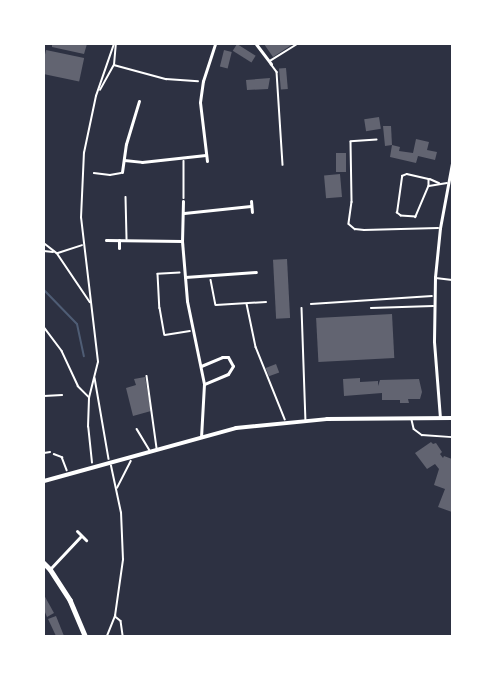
<!DOCTYPE html>
<html>
<head>
<meta charset="utf-8">
<style>
  body { margin:0 }
  #map { position:relative; width:496px; height:680px; overflow:hidden; background:#2d3142; font-family:"Fira Sans",sans-serif }
  div>[style] { position:absolute }
  [style*='--x'] { left:calc(var(--x)*1px); top:calc(var(--y)*1px); width:calc(var(--w)*1px); rotate:calc(var(--a)*1deg) }
  .stream>* { height:2px; margin:-1px; padding:0 1px; transform-origin:1px; border-radius:1px; background:#4f5d75 }
  .building>* { inset:0; background:#626471; transform-origin:0 0 }
  .path>* { height:1.5px; margin:-0.75px; padding:0 0.75px; transform-origin:0.75px; border-radius:0.75px; background:#fff }
  .service>* { height:1.5px; margin:-0.75px; padding:0 0.75px; transform-origin:0.75px; border-radius:0.75px; background:#fff }
  .minor>* { height:3px; margin:-1.5px; padding:0 1.5px; transform-origin:1.5px; border-radius:1.5px; background:#fff }
  .tertiary>* { height:4px; margin:-2px; padding:0 2px; transform-origin:2px; border-radius:2px; background:#fff }
  .primary>* { height:4.5px; margin:-2.25px; padding:0 2.25px; transform-origin:2.25px; border-radius:2.25px; background:#fff }
  span { translate:-50% -50%; white-space:nowrap; text-align:center; line-height:1.15; -webkit-text-stroke:6px #fff; paint-order:stroke }
  .frame { position:absolute; inset:0; border:45px solid #fff; pointer-events:none }
</style>
</head>
<body>
<div id="map">
  <div class="stream">
    <i style="--x:44;--y:290;--w:47;--a:45.9"></i>
    <i style="--x:77;--y:324;--w:33;--a:78"></i>
  </div>
  <div class="building">
    <i style="clip-path:polygon(52px 44px,87px 44px,84px 54px,52px 47px)"></i>
    <i style="left:237px;top:44px;width:22px;height:8px;rotate:32deg"></i>
    <i style="clip-path:polygon(264px 44px,293px 44px,273px 57px)"></i>
    <i style="left:46px;top:50px;width:39px;height:24px;rotate:12deg"></i>
    <i style="left:224px;top:50px;width:8px;height:17px;rotate:14deg"></i>
    <i style="left:286px;top:68px;width:21px;height:7px;rotate:85deg"></i>
    <i style="clip-path:polygon(270px 78px,268px 89px,247px 90px,246px 80px)"></i>
    <i style="left:379px;top:117px;width:12px;height:15px;rotate:81deg"></i>
    <i style="clip-path:polygon(383px 126px,391px 126px,392px 145px,385px 146px)"></i>
    <i style="clip-path:polygon(416px 139px,429px 142px,427px 150px,437px 152px,435px 160px,418px 156px,416px 163px,390px 157px,392px 145px,400px 147px,399px 151px,413px 153px)"></i>
    <i style="left:336px;top:153px;width:10px;height:19px"></i>
    <i style="left:340px;top:174px;width:23px;height:16px;rotate:85deg"></i>
    <i style="left:287px;top:259px;width:59px;height:14px;rotate:87deg"></i>
    <i style="left:392px;top:314px;width:44px;height:76px;rotate:87deg"></i>
    <i style="left:276px;top:364px;width:9px;height:11px;rotate:69deg"></i>
    <i style="clip-path:polygon(145px 377px,151px 411px,133px 416px,126px 388px,136px 385px,134px 379px)"></i>
    <i style="clip-path:polygon(360px 378px,360px 382px,378px 381px,378px 386px,380px 380px,419px 379px,422px 392px,420px 399px,408px 399px,409px 403px,400px 403px,400px 400px,382px 400px,382px 393px,344px 396px,343px 379px)"></i>
    <i style="clip-path:polygon(431px 442px,433px 444px,436px 443px,442px 452px,440px 454px,443px 458px,444px 456px,452px 459px,452px 512px,438px 507px,445px 489px,434px 485px,439px 469px,435px 464px,427px 469px,415px 453px)"></i>
    <i style="clip-path:polygon(44px 595px,54px 613px,47px 617px,44px 610px)"></i>
    <i style="clip-path:polygon(56px 616px,64px 636px,56px 636px,48px 619px)"></i>
  </div>
  <div class="path">
    <i style="--x:114;--y:65;--w:54;--a:15.1"></i>
    <i style="--x:166;--y:79;--w:32;--a:4"></i>
    <i style="--x:100;--y:90;--w:29;--a:-61"></i>
    <i style="--x:114;--y:65;--w:21;--a:-85"></i>
    <i style="--x:184;--y:161;--w:37;--a:90"></i>
    <i style="--x:44;--y:243;--w:16;--a:38"></i>
    <i style="--x:57;--y:253;--w:59;--a:56"></i>
    <i style="--x:44;--y:251;--w:9;--a:6"></i>
    <i style="--x:58;--y:253;--w:25;--a:-18"></i>
    <i style="--x:180;--y:273;--w:22;--a:177"></i>
    <i style="--x:158;--y:274;--w:34;--a:87"></i>
    <i style="--x:160;--y:308;--w:27;--a:80"></i>
    <i style="--x:165;--y:335;--w:25;--a:-9"></i>
    <i style="--x:211;--y:280;--w:25;--a:79"></i>
    <i style="--x:216;--y:305;--w:50;--a:-3.4"></i>
    <i style="--x:247;--y:304;--w:44;--a:78.2"></i>
    <i style="--x:256;--y:347;--w:78;--a:68.1"></i>
    <i style="--x:44;--y:327;--w:30;--a:53"></i>
    <i style="--x:62;--y:351;--w:38;--a:65"></i>
    <i style="--x:78;--y:386;--w:16;--a:45"></i>
    <i style="--x:95;--y:378;--w:82;--a:80.2"></i>
    <i style="--x:54;--y:454;--w:9;--a:21"></i>
    <i style="--x:62;--y:457;--w:14;--a:69"></i>
    <i style="--x:92;--y:463;--w:36;--a:-96"></i>
    <i style="--x:88;--y:427;--w:29;--a:-88"></i>
    <i style="--x:89;--y:398;--w:37;--a:-76"></i>
    <i style="--x:98;--y:362;--w:145;--a:-96.7"></i>
    <i style="--x:81;--y:218;--w:65;--a:-87.4"></i>
    <i style="--x:84;--y:153;--w:58;--a:-78.1"></i>
    <i style="--x:96;--y:96;--w:55;--a:-70.9"></i>
    <i style="--x:117;--y:488;--w:30;--a:-63"></i>
    <i style="--x:116;--y:617;--w:6;--a:39"></i>
    <i style="--x:121;--y:621;--w:15;--a:82"></i>
    <i style="--x:107;--y:636;--w:22;--a:-68"></i>
    <i style="--x:115;--y:616;--w:57;--a:-81.9"></i>
    <i style="--x:123;--y:560;--w:47;--a:-92.4"></i>
    <i style="--x:121;--y:513;--w:48;--a:-102"></i>
  </div>
  <div class="service">
    <i style="--x:270;--y:61;--w:32;--a:-32"></i>
    <i style="--x:271;--y:64;--w:10;--a:53"></i>
    <i style="--x:277;--y:72;--w:93;--a:86.3"></i>
    <i style="--x:377;--y:140;--w:26;--a:176"></i>
    <i style="--x:351;--y:142;--w:60;--a:89"></i>
    <i style="--x:352;--y:202;--w:22;--a:98"></i>
    <i style="--x:349;--y:224;--w:8;--a:40"></i>
    <i style="--x:355;--y:229;--w:9;--a:6"></i>
    <i style="--x:364;--y:230;--w:74;--a:-1.5"></i>
    <i style="--x:94;--y:173;--w:16;--a:7"></i>
    <i style="--x:110;--y:175;--w:11;--a:-10"></i>
    <i style="--x:430;--y:179;--w:10;--a:24"></i>
    <i style="--x:429;--y:186;--w:34;--a:113"></i>
    <i style="--x:416;--y:217;--w:15;--a:-176"></i>
    <i style="--x:401;--y:216;--w:5;--a:-143"></i>
    <i style="--x:397;--y:213;--w:37;--a:-82"></i>
    <i style="--x:402;--y:176;--w:5;--a:-22"></i>
    <i style="--x:407;--y:174;--w:23;--a:13"></i>
    <i style="--x:429;--y:179;--w:7;--a:90"></i>
    <i style="--x:429;--y:186;--w:18;--a:-9"></i>
    <i style="--x:126;--y:197;--w:42;--a:88.6"></i>
    <i style="--x:436;--y:278;--w:16;--a:7"></i>
    <i style="--x:311;--y:304;--w:121;--a:-3.8"></i>
    <i style="--x:302;--y:308;--w:112;--a:88"></i>
    <i style="--x:371;--y:308;--w:62;--a:-1.8"></i>
    <i style="--x:147;--y:376;--w:73;--a:82.1"></i>
    <i style="--x:44;--y:396;--w:18;--a:-3"></i>
    <i style="--x:412;--y:420;--w:9;--a:77"></i>
    <i style="--x:414;--y:429;--w:10;--a:37"></i>
    <i style="--x:422;--y:435;--w:30;--a:4"></i>
    <i style="--x:137;--y:429;--w:26;--a:59"></i>
    <i style="--x:44;--y:453;--w:6;--a:-9"></i>
  </div>
  <div class="minor">
    <i style="--x:256;--y:44;--w:25;--a:53"></i>
    <i style="--x:124;--y:160;--w:18;--a:6"></i>
    <i style="--x:142;--y:162;--w:64;--a:-6.2"></i>
    <i style="--x:207;--y:161;--w:59;--a:-96.8"></i>
    <i style="--x:200;--y:102;--w:21;--a:-82"></i>
    <i style="--x:203;--y:81;--w:39;--a:-72"></i>
    <i style="--x:122;--y:172;--w:28;--a:-82"></i>
    <i style="--x:126;--y:144;--w:45;--a:-73.2"></i>
    <i style="--x:183;--y:201;--w:40;--a:91.4"></i>
    <i style="--x:182;--y:241;--w:60;--a:85.2"></i>
    <i style="--x:187;--y:301;--w:85;--a:78.4"></i>
    <i style="--x:204;--y:384;--w:53;--a:93.2"></i>
    <i style="--x:251;--y:201;--w:11;--a:85"></i>
    <i style="--x:184;--y:213;--w:67;--a:-6"></i>
    <i style="--x:106;--y:240;--w:76;--a:0.8"></i>
    <i style="--x:119;--y:240;--w:8;--a:90"></i>
    <i style="--x:185;--y:277;--w:71;--a:-4"></i>
    <i style="--x:201;--y:366;--w:23;--a:-23"></i>
    <i style="--x:222;--y:357;--w:6;--a:0"></i>
    <i style="--x:228;--y:357;--w:10;--a:61"></i>
    <i style="--x:233;--y:366;--w:9;--a:122"></i>
    <i style="--x:228;--y:374;--w:26;--a:157"></i>
    <i style="--x:440;--y:418;--w:77;--a:-94.5"></i>
    <i style="--x:434;--y:341;--w:64;--a:-89.1"></i>
    <i style="--x:435;--y:277;--w:49;--a:-84.2"></i>
    <i style="--x:440;--y:228;--w:66;--a:-79.5"></i>
    <i style="--x:77;--y:531;--w:13;--a:45"></i>
    <i style="--x:50;--y:569;--w:45;--a:-46.8"></i>
  </div>
  <div class="tertiary">
    <i style="--x:44;--y:481;--w:199;--a:-15.4"></i>
    <i style="--x:236;--y:428;--w:91;--a:-5.6"></i>
    <i style="--x:327;--y:419;--w:125;--a:-0.5"></i>
  </div>
  <div class="primary">
    <i style="--x:44;--y:563;--w:8;--a:45"></i>
    <i style="--x:50;--y:569;--w:37;--a:57"></i>
    <i style="--x:70;--y:600;--w:39;--a:67"></i>
  </div>
  <div class="frame"></div>
</div>
</body>
</html>
